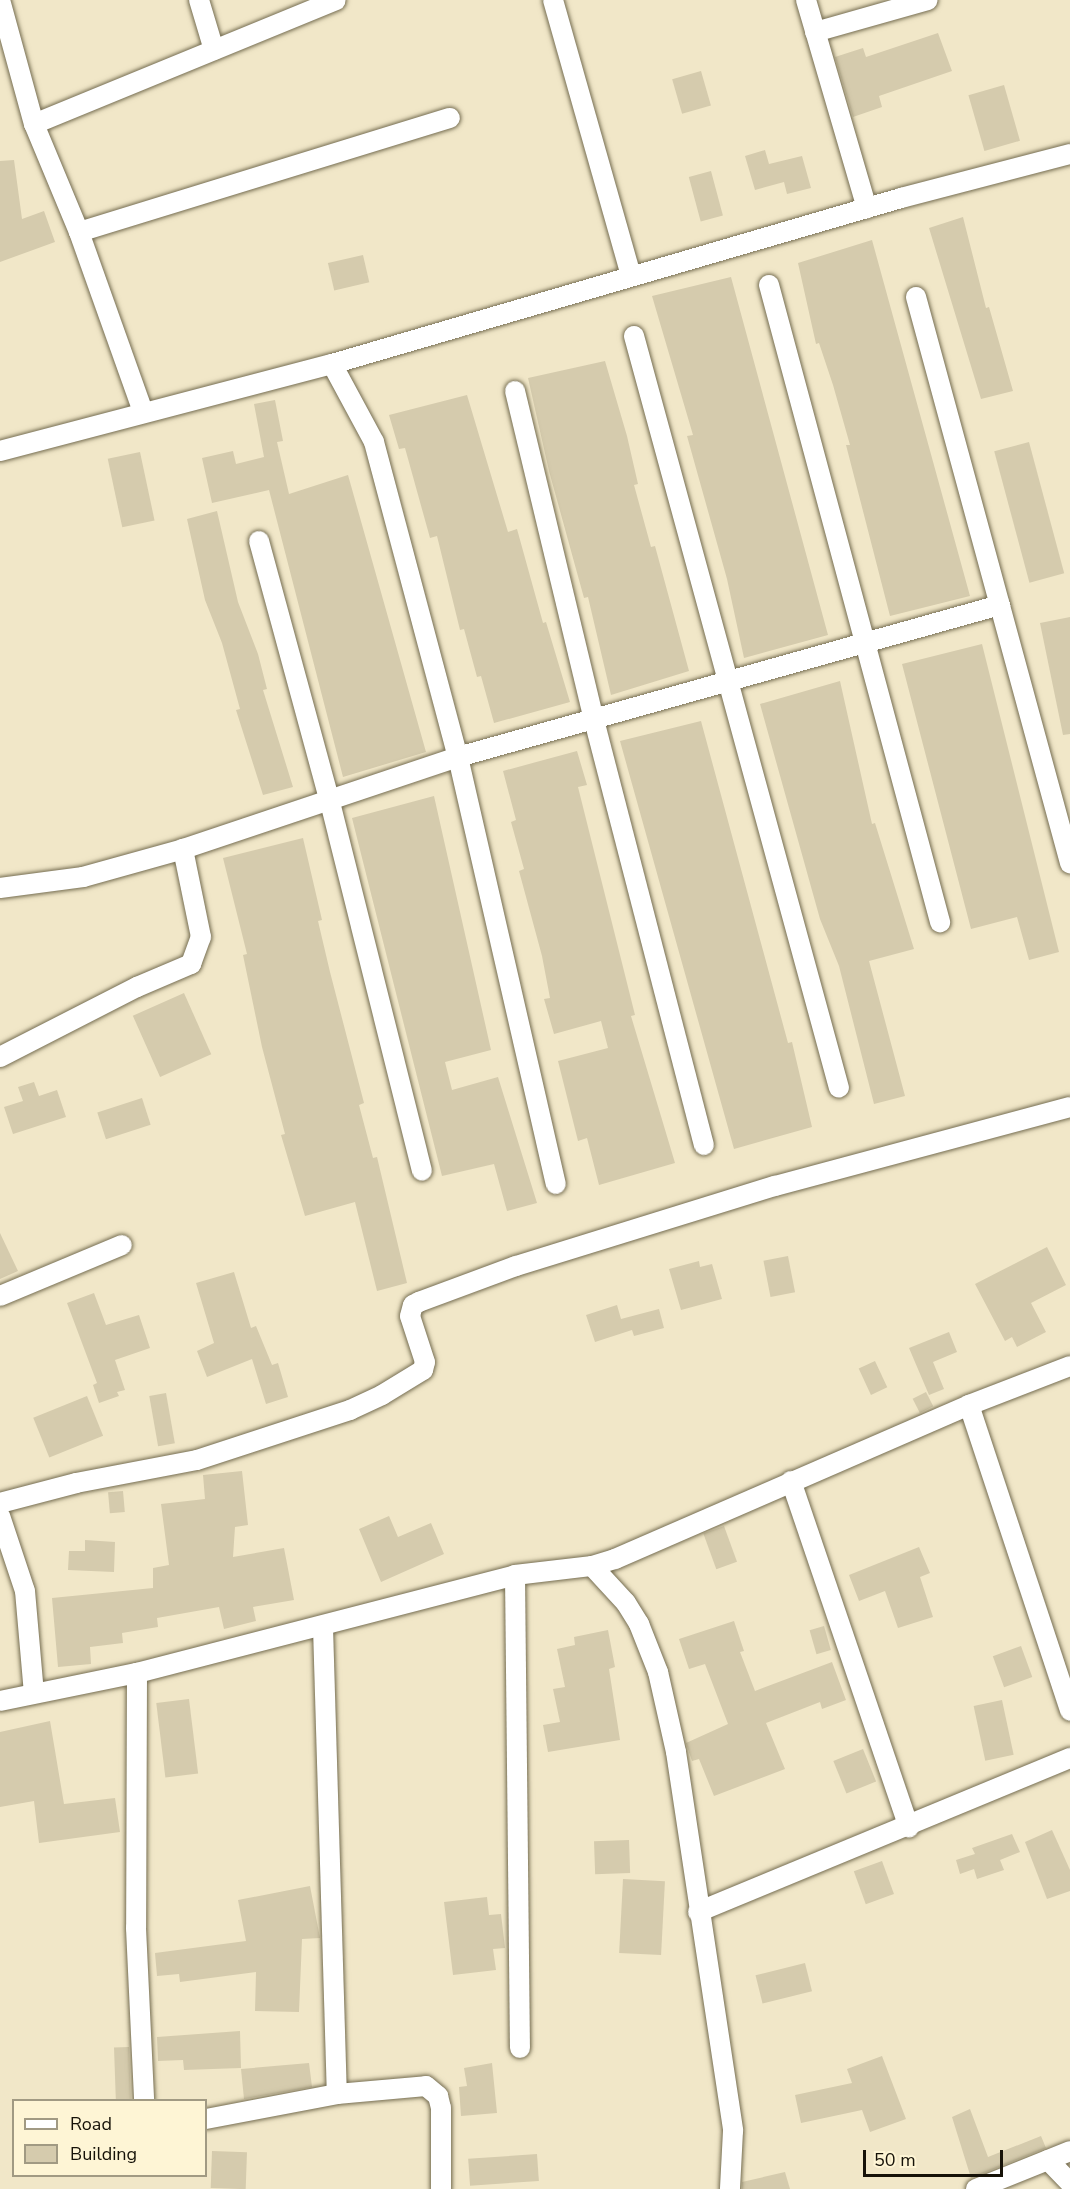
<!DOCTYPE html>
<html>
<head>
<meta charset="utf-8">
<style>
  body { margin:0 }
  #map { position:relative; width:1070px; height:2189px; overflow:hidden; background:#f1e7c8; font-family:"Nunito Sans",sans-serif }
  div>[style] { position:absolute }
  [style*='--x'] { left:calc(var(--x)*1px); top:calc(var(--y)*1px); width:calc(var(--w)*1px); rotate:calc(var(--a)*1deg) }
  .building>* { inset:0; background:#d5cbad; transform-origin:0 0 }
  .roads { filter:drop-shadow(0 0 2px #756d51) drop-shadow(0 0 2px #756d51) }
  .minor>* { height:20px; margin:-10px; padding:0 10px; transform-origin:10px; border-radius:10px; background:#fff }
  span { translate:-50% -50%; white-space:nowrap; text-align:center; line-height:1.15; -webkit-text-stroke:5px #fef5d5; paint-order:stroke }
  .legend { position:absolute; left:12px; top:2099px; width:195px; height:78px; box-sizing:border-box; background:#fef5d5; border:2px solid #a19a83; margin:0; padding:8px 10px; list-style:none; font-size:18px; color:#161208 }
  .legend li { display:flex; align-items:center; gap:12px; height:30px }
  .legend b { width:30px; border:2px solid #a19a83 }
  .scale { position:absolute; left:863px; top:2150px; width:140px; height:27px; box-sizing:border-box; border:3px solid #161208; border-top:0; padding-left:8px; font-size:18px; line-height:21px; white-space:nowrap; color:#161208; -webkit-text-stroke:4px #fef5d5; paint-order:stroke }
</style>
</head>
<body>
<div id="map">
  <div class="building">
    <i style="clip-path:polygon(938px 33px,952px 71px,879px 96px,882px 107px,853px 117px,835px 57px,863px 48px,866px 57px)"></i>
    <i style="left:701px;top:71px;width:36px;height:30px;rotate:74deg"></i>
    <i style="left:1004px;top:85px;width:58px;height:37px;rotate:74deg"></i>
    <i style="clip-path:polygon(765px 150px,769px 164px,802px 156px,811px 188px,787px 194px,784px 182px,755px 190px,745px 156px)"></i>
    <i style="clip-path:polygon(14px 160px,22px 219px,44px 211px,55px 242px,0 262px,0 161px)"></i>
    <i style="left:711px;top:171px;width:46px;height:23px;rotate:75deg"></i>
    <i style="clip-path:polygon(963px 217px,986px 308px,989px 307px,1013px 391px,981px 399px,929px 228px)"></i>
    <i style="clip-path:polygon(872px 240px,970px 596px,890px 616px,846px 445px,850px 445px,833px 385px,819px 343px,816px 344px,798px 263px)"></i>
    <i style="left:363px;top:255px;width:28px;height:36px;rotate:77deg"></i>
    <i style="clip-path:polygon(731px 277px,828px 635px,744px 658px,727px 579px,687px 436px,693px 435px,652px 296px)"></i>
    <i style="clip-path:polygon(605px 361px,627px 436px,638px 484px,634px 485px,651px 547px,655px 546px,689px 671px,611px 695px,588px 597px,584px 598px,549px 471px,528px 378px)"></i>
    <i style="clip-path:polygon(467px 395px,508px 532px,517px 529px,543px 623px,546px 622px,570px 702px,494px 723px,481px 676px,477px 677px,464px 629px,460px 630px,437px 536px,430px 538px,405px 448px,399px 449px,389px 415px)"></i>
    <i style="clip-path:polygon(275px 400px,283px 441px,277px 442px,289px 494px,348px 475px,426px 752px,343px 777px,269px 490px,212px 503px,202px 458px,233px 451px,236px 464px,264px 457px,254px 404px)"></i>
    <i style="left:1029px;top:442px;width:136px;height:36px;rotate:75deg"></i>
    <i style="left:140px;top:452px;width:70px;height:33px;rotate:78deg"></i>
    <i style="clip-path:polygon(217px 511px,238px 602px,258px 654px,267px 689px,263px 690px,293px 787px,263px 795px,236px 710px,240px 709px,222px 643px,205px 600px,187px 519px)"></i>
    <i style="clip-path:polygon(1070px 617px,1070px 734px,1063px 735px,1040px 623px)"></i>
    <i style="clip-path:polygon(982px 644px,1059px 952px,1029px 960px,1017px 917px,971px 929px,902px 664px)"></i>
    <i style="clip-path:polygon(840px 681px,872px 824px,875px 823px,914px 949px,869px 961px,905px 1096px,874px 1104px,839px 966px,820px 919px,760px 704px)"></i>
    <i style="clip-path:polygon(701px 721px,788px 1043px,792px 1042px,812px 1127px,734px 1149px,620px 741px)"></i>
    <i style="clip-path:polygon(577px 751px,587px 785px,578px 787px,635px 1015px,631px 1016px,675px 1163px,599px 1185px,587px 1138px,578px 1141px,558px 1061px,608px 1048px,601px 1021px,554px 1034px,544px 999px,550px 998px,542px 956px,519px 871px,524px 869px,511px 822px,516px 820px,503px 771px)"></i>
    <i style="clip-path:polygon(434px 796px,491px 1050px,445px 1062px,452px 1090px,498px 1077px,537px 1203px,507px 1211px,494px 1164px,442px 1176px,352px 818px)"></i>
    <i style="clip-path:polygon(303px 838px,322px 920px,318px 921px,330px 972px,364px 1103px,359px 1105px,373px 1158px,377px 1157px,407px 1283px,377px 1291px,355px 1202px,305px 1216px,281px 1135px,285px 1134px,262px 1047px,243px 955px,247px 954px,223px 858px)"></i>
    <i style="left:184px;top:993px;width:67px;height:56px;rotate:66deg"></i>
    <i style="clip-path:polygon(34px 1082px,39px 1096px,57px 1090px,66px 1117px,13px 1134px,4px 1107px,23px 1101px,18px 1087px)"></i>
    <i style="left:142px;top:1098px;width:28px;height:47px;rotate:72deg"></i>
    <i style="clip-path:polygon(0 1233px,18px 1271px,0 1279px)"></i>
    <i style="clip-path:polygon(1047px 1247px,1066px 1285px,1031px 1303px,1046px 1332px,1017px 1347px,1012px 1337px,1005px 1341px,975px 1284px)"></i>
    <i style="left:788px;top:1256px;width:37px;height:25px;rotate:79deg"></i>
    <i style="clip-path:polygon(699px 1261px,700px 1267px,712px 1264px,722px 1299px,681px 1310px,669px 1269px)"></i>
    <i style="clip-path:polygon(234px 1272px,251px 1328px,256px 1326px,272px 1365px,278px 1363px,288px 1397px,266px 1404px,252px 1359px,207px 1377px,197px 1351px,214px 1343px,196px 1283px)"></i>
    <i style="clip-path:polygon(94px 1293px,106px 1325px,139px 1315px,150px 1348px,115px 1360px,125px 1390px,117px 1392px,119px 1396px,99px 1403px,93px 1385px,97px 1383px,67px 1303px)"></i>
    <i style="clip-path:polygon(617px 1305px,621px 1319px,659px 1309px,664px 1328px,634px 1336px,632px 1330px,595px 1342px,586px 1315px)"></i>
    <i style="clip-path:polygon(949px 1332px,957px 1352px,933px 1362px,944px 1389px,929px 1395px,909px 1348px)"></i>
    <i style="left:875px;top:1361px;width:29px;height:18px;rotate:65deg"></i>
    <i style="left:926px;top:1392px;width:16px;height:15px;rotate:63deg"></i>
    <i style="left:166px;top:1393px;width:51px;height:17px;rotate:80deg"></i>
    <i style="left:87px;top:1396px;width:43px;height:58px;rotate:68deg"></i>
    <i style="clip-path:polygon(242px 1471px,248px 1525px,235px 1527px,233px 1557px,284px 1548px,294px 1600px,253px 1607px,256px 1621px,224px 1629px,219px 1607px,157px 1618px,158px 1627px,122px 1633px,123px 1643px,90px 1647px,91px 1664px,58px 1667px,52px 1598px,153px 1588px,153px 1568px,169px 1565px,161px 1504px,205px 1499px,203px 1475px)"></i>
    <i style="left:123px;top:1491px;width:21px;height:15px;rotate:85deg"></i>
    <i style="clip-path:polygon(389px 1516px,398px 1537px,431px 1523px,444px 1554px,381px 1582px,359px 1529px)"></i>
    <i style="left:724px;top:1526px;width:38px;height:22px;rotate:70deg"></i>
    <i style="clip-path:polygon(85px 1540px,115px 1542px,114px 1572px,68px 1570px,69px 1551px,85px 1551px)"></i>
    <i style="clip-path:polygon(919px 1547px,930px 1573px,920px 1577px,933px 1617px,898px 1628px,885px 1591px,859px 1601px,849px 1575px)"></i>
    <i style="clip-path:polygon(734px 1621px,744px 1651px,740px 1652px,755px 1691px,832px 1662px,846px 1700px,822px 1709px,820px 1702px,766px 1723px,785px 1769px,714px 1796px,699px 1759px,692px 1761px,686px 1743px,728px 1724px,705px 1664px,689px 1669px,679px 1639px)"></i>
    <i style="left:824px;top:1626px;width:25px;height:15px;rotate:74deg"></i>
    <i style="clip-path:polygon(608px 1630px,615px 1667px,609px 1669px,620px 1740px,548px 1752px,543px 1725px,560px 1722px,553px 1689px,565px 1687px,557px 1649px,575px 1645px,574px 1637px)"></i>
    <i style="left:1021px;top:1646px;width:33px;height:30px;rotate:70deg"></i>
    <i style="left:189px;top:1699px;width:75px;height:33px;rotate:83deg"></i>
    <i style="left:1002px;top:1700px;width:56px;height:29px;rotate:78deg"></i>
    <i style="clip-path:polygon(50px 1721px,64px 1804px,115px 1798px,120px 1832px,39px 1843px,34px 1801px,0 1807px,0 1732px)"></i>
    <i style="left:863px;top:1749px;width:35px;height:32px;rotate:68deg"></i>
    <i style="clip-path:polygon(1052px 1830px,1070px 1870px,1070px 1891px,1047px 1899px,1025px 1842px)"></i>
    <i style="clip-path:polygon(1012px 1834px,1020px 1852px,1000px 1860px,1004px 1870px,977px 1879px,974px 1869px,960px 1874px,956px 1860px,975px 1854px,972px 1848px)"></i>
    <i style="left:629px;top:1840px;width:33px;height:35px;rotate:88deg"></i>
    <i style="left:882px;top:1861px;width:35px;height:30px;rotate:70deg"></i>
    <i style="left:623px;top:1879px;width:42px;height:74px;rotate:3deg"></i>
    <i style="clip-path:polygon(310px 1886px,320px 1938px,302px 1939px,299px 2012px,255px 2011px,256px 1972px,180px 1982px,179px 1974px,157px 1976px,155px 1953px,246px 1941px,238px 1900px)"></i>
    <i style="clip-path:polygon(487px 1897px,489px 1915px,501px 1914px,505px 1948px,493px 1949px,496px 1970px,453px 1975px,444px 1902px)"></i>
    <i style="left:805px;top:1963px;width:29px;height:51px;rotate:76deg"></i>
    <i style="clip-path:polygon(240px 2031px,241px 2068px,184px 2070px,183px 2060px,158px 2061px,157px 2037px)"></i>
    <i style="left:129px;top:2047px;width:53px;height:15px;rotate:88deg"></i>
    <i style="clip-path:polygon(882px 2056px,906px 2119px,870px 2132px,862px 2110px,801px 2123px,795px 2095px,852px 2083px,847px 2069px)"></i>
    <i style="clip-path:polygon(309px 2063px,312px 2087px,244px 2099px,241px 2069px)"></i>
    <i style="clip-path:polygon(492px 2063px,497px 2113px,461px 2116px,459px 2087px,467px 2086px,464px 2068px)"></i>
    <i style="clip-path:polygon(970px 2109px,988px 2157px,1041px 2136px,1046px 2148px,971px 2178px,952px 2117px)"></i>
    <i style="left:212px;top:2151px;width:35px;height:37px;rotate:2deg"></i>
    <i style="left:537px;top:2154px;width:27px;height:69px;rotate:86deg"></i>
    <i style="clip-path:polygon(785px 2172px,790px 2189px,742px 2189px,742px 2182px)"></i>
  </div>
  <div class="roads">
    <div class="minor">
      <i style="--x:0;--y:0;--w:129;--a:74.7"></i>
      <i style="--x:34;--y:124;--w:117;--a:67.4"></i>
      <i style="--x:79;--y:232;--w:191;--a:70.4"></i>
      <i style="--x:199;--y:0;--w:52;--a:73.3"></i>
      <i style="--x:553;--y:0;--w:287;--a:74.2"></i>
      <i style="--x:806;--y:0;--w:217;--a:73.7"></i>
      <i style="--x:815;--y:32;--w:117;--a:-15.8"></i>
      <i style="--x:34;--y:124;--w:326;--a:-22.3"></i>
      <i style="--x:79;--y:232;--w:388;--a:-17.1"></i>
      <i style="--x:769;--y:285;--w:660;--a:74.97"></i>
      <i style="--x:916;--y:297;--w:587;--a:74.78"></i>
      <i style="--x:634;--y:336;--w:779;--a:74.75"></i>
      <i style="--x:332;--y:364;--w:89;--a:61.7"></i>
      <i style="--x:374;--y:442;--w:326;--a:75.1"></i>
      <i style="--x:458;--y:757;--w:438;--a:77.1"></i>
      <i style="--x:515;--y:391;--w:338;--a:76.5"></i>
      <i style="--x:594;--y:720;--w:439;--a:75.5"></i>
      <i style="--x:0;--y:451;--w:343;--a:-14.7"></i>
      <i style="--x:332;--y:364;--w:593;--a:-16.26"></i>
      <i style="--x:901;--y:198;--w:175;--a:-14.6"></i>
      <i style="--x:259;--y:541;--w:266;--a:74.8"></i>
      <i style="--x:329;--y:798;--w:384;--a:76"></i>
      <i style="--x:0;--y:888;--w:84;--a:-7.5"></i>
      <i style="--x:83;--y:877;--w:104;--a:-15.6"></i>
      <i style="--x:183;--y:849;--w:290;--a:-18.5"></i>
      <i style="--x:458;--y:757;--w:563;--a:-15.67"></i>
      <i style="--x:0;--y:1057;--w:154;--a:-27.1"></i>
      <i style="--x:137;--y:987;--w:59;--a:-23.1"></i>
      <i style="--x:191;--y:964;--w:29;--a:-70"></i>
      <i style="--x:201;--y:937;--w:90;--a:-101.6"></i>
      <i style="--x:0;--y:1296;--w:132;--a:-22.7"></i>
      <i style="--x:969;--y:1405;--w:322;--a:71.7"></i>
      <i style="--x:791;--y:1481;--w:366;--a:71.2"></i>
      <i style="--x:0;--y:1503;--w:79;--a:-14.7"></i>
      <i style="--x:76;--y:1483;--w:123;--a:-10.8"></i>
      <i style="--x:197;--y:1460;--w:161;--a:-18.1"></i>
      <i style="--x:350;--y:1410;--w:35;--a:-25"></i>
      <i style="--x:382;--y:1395;--w:48;--a:-31.4"></i>
      <i style="--x:423;--y:1370;--w:8;--a:-76"></i>
      <i style="--x:425;--y:1362;--w:48;--a:-108.1"></i>
      <i style="--x:410;--y:1316;--w:11;--a:-75"></i>
      <i style="--x:413;--y:1305;--w:7;--a:-27"></i>
      <i style="--x:419;--y:1302;--w:103;--a:-20.4"></i>
      <i style="--x:516;--y:1266;--w:271;--a:-17.2"></i>
      <i style="--x:775;--y:1186;--w:305;--a:-15"></i>
      <i style="--x:0;--y:1516;--w:79;--a:71.6"></i>
      <i style="--x:25;--y:1591;--w:102;--a:85"></i>
      <i style="--x:592;--y:1566;--w:50;--a:47.4"></i>
      <i style="--x:626;--y:1603;--w:25;--a:58"></i>
      <i style="--x:639;--y:1624;--w:52;--a:68.4"></i>
      <i style="--x:658;--y:1672;--w:82;--a:77.3"></i>
      <i style="--x:676;--y:1752;--w:383;--a:81.4"></i>
      <i style="--x:733;--y:2131;--w:58;--a:93"></i>
      <i style="--x:515;--y:1575;--w:473;--a:89.4"></i>
      <i style="--x:323;--y:1627;--w:467;--a:88.3"></i>
      <i style="--x:137;--y:1673;--w:255;--a:90.2"></i>
      <i style="--x:136;--y:1928;--w:172;--a:87.3"></i>
      <i style="--x:0;--y:1701;--w:140;--a:-11.6"></i>
      <i style="--x:137;--y:1673;--w:390;--a:-14.5"></i>
      <i style="--x:515;--y:1575;--w:78;--a:-6.7"></i>
      <i style="--x:592;--y:1566;--w:24;--a:-17"></i>
      <i style="--x:615;--y:1559;--w:386;--a:-23.5"></i>
      <i style="--x:969;--y:1405;--w:108;--a:-21.1"></i>
      <i style="--x:698;--y:1912;--w:403;--a:-22.5"></i>
      <i style="--x:206;--y:2119;--w:133;--a:-10.8"></i>
      <i style="--x:337;--y:2094;--w:89;--a:-5.1"></i>
      <i style="--x:426;--y:2086;--w:16;--a:40"></i>
      <i style="--x:438;--y:2096;--w:12;--a:76"></i>
      <i style="--x:441;--y:2108;--w:81;--a:90"></i>
      <i style="--x:1048;--y:2160;--w:32;--a:46"></i>
      <i style="--x:976;--y:2189;--w:101;--a:-22"></i>
    </div>
  </div>
  <ul class="legend">
  <li><b style="height:8px;background:#fff"></b>Road</li>
  <li><b style="height:16px;background:#d5cbad"></b>Building</li>
  </ul>
  <div class="scale">50 m</div>
</div>
</body>
</html>
